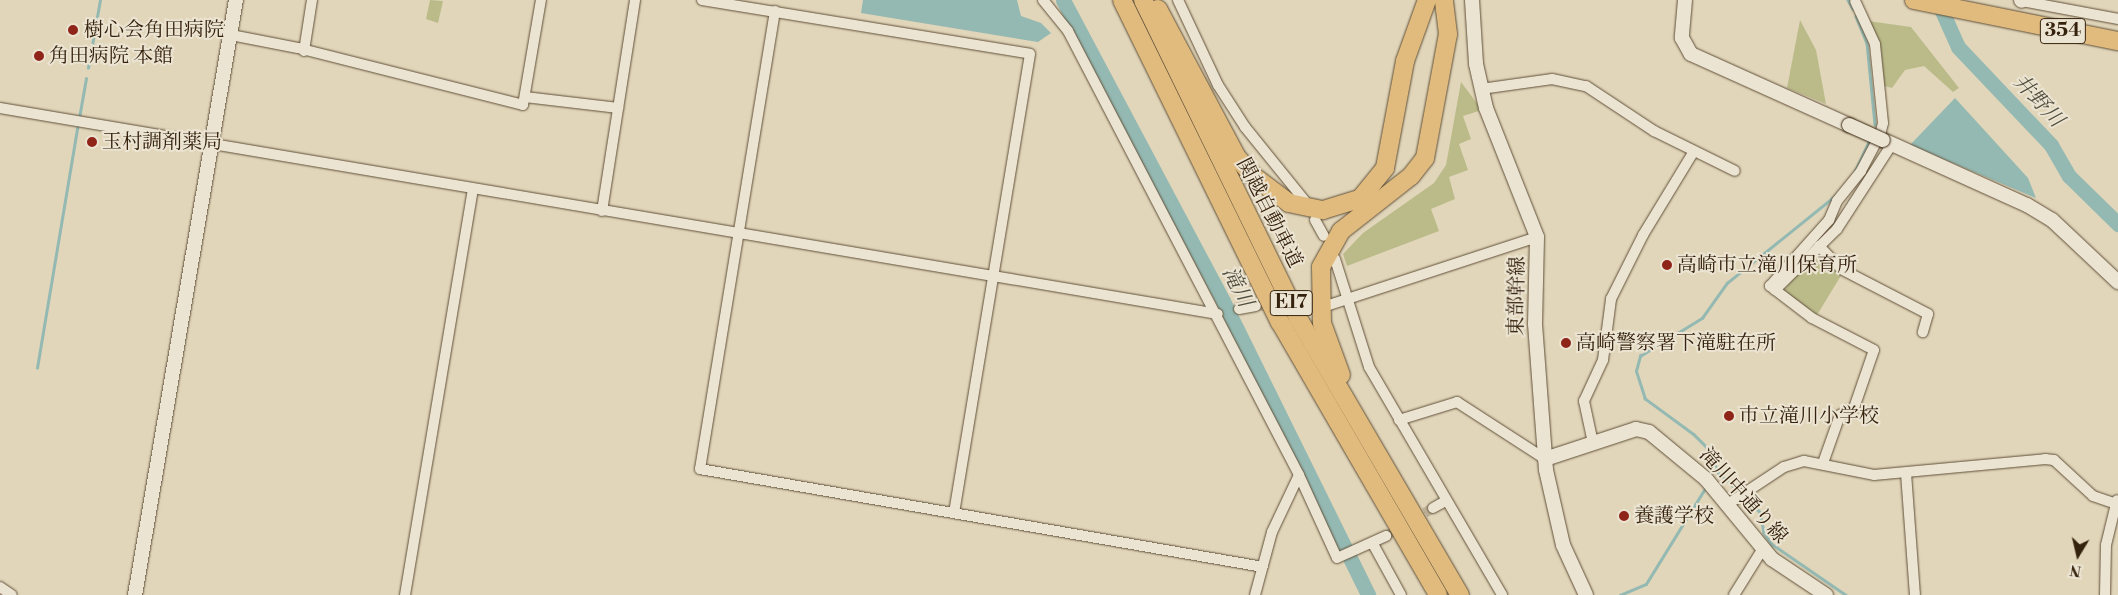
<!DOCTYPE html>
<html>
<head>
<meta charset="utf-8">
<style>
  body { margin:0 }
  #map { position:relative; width:2118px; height:595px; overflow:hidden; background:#e1d6ba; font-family:"Libre Bodoni","Noto Serif JP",serif }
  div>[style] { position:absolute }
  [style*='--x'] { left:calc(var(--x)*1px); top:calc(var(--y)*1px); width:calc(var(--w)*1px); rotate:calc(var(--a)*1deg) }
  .green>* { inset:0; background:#bbbb8a }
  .water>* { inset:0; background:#94b9b2 }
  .stream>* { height:2.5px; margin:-1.25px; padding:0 1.25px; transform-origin:1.25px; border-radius:1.25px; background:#94b9b2 }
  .river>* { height:15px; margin:-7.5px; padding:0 7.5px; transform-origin:7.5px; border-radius:7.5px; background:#94b9b2 }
  .street-tunnel>* { height:10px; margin-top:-5px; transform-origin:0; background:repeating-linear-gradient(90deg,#bfb297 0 10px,transparent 0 15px) }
  .roads { filter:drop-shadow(0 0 1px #604f38) drop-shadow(0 0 1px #604f38) }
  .street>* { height:10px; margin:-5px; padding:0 5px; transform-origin:5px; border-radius:5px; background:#ece4d2 }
  .secondary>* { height:14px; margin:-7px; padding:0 7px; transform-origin:7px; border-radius:7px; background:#ece4d2 }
  .highway>* { height:18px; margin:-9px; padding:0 9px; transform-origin:9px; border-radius:9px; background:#e0bb7d }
  .bridges { filter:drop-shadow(0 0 1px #35220d) drop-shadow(0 0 1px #35220d) }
  .secondary-bridge>* { height:14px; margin:-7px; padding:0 7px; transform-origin:7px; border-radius:7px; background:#ece4d2 }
  .dots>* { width:14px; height:14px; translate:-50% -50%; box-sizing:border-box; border:2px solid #ece4d2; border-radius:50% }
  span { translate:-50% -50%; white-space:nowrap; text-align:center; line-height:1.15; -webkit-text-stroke:4px #ece4d2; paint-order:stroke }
  .shield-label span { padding:1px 4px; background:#ece4d2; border:1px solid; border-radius:4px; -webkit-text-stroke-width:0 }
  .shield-label { font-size:19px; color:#35220d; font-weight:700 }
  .poi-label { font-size:20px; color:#35220d }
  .left { translate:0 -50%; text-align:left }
  .street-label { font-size:20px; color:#35220d }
  .water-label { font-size:21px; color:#524f3f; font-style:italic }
  .north { position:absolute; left:2053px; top:530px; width:50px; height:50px; -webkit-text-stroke:4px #ece4d2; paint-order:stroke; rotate:189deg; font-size:14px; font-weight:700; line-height:20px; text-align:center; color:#35220d }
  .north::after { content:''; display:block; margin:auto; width:18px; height:22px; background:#35220d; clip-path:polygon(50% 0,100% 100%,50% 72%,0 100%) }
</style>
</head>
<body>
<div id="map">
  <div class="green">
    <i style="clip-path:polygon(430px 0,443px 1px,438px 23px,426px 19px)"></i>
    <i style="clip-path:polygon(1800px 20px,1816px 50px,1826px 104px,1787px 88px)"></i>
    <i style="clip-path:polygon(1868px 21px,1911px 27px,1959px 88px,1953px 92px,1924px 66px,1905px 70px,1892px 88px,1881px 85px)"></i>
    <i style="clip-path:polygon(1461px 82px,1482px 110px,1463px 116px,1471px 139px,1459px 144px,1468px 170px,1449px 177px,1455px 199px,1431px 209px,1439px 231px,1347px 266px,1343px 254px,1363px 233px,1434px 183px,1446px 165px)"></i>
    <i style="clip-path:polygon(1815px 254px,1842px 274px,1817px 315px,1783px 291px)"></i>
  </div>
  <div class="water">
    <i style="clip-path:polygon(863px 0,1017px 0,1021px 16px,1041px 23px,1051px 33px,1038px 42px,861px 13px)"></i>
    <i style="clip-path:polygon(1955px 98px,2028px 178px,2036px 198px,1910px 145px)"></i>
  </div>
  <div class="stream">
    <i style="--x:1848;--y:0;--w:10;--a:61"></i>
    <i style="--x:1856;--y:16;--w:29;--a:68"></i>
    <i style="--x:1867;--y:43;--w:82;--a:84.4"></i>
    <i style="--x:88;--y:68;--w:69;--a:-80"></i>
    <i style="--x:79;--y:118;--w:40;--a:-80"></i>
    <i style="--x:1855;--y:171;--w:33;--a:-65"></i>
    <i style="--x:37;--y:368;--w:247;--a:-80.5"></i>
    <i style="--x:1739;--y:492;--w:28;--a:-138"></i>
    <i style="--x:1718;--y:473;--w:26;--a:-113"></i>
    <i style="--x:1708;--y:449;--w:20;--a:-135"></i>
    <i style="--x:1694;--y:435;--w:61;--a:-143.7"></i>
    <i style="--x:1645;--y:399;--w:29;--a:-108"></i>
    <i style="--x:1636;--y:371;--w:16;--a:-75"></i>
    <i style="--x:1640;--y:356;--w:73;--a:-31.5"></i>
    <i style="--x:1702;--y:318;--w:43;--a:-54.5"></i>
    <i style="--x:1727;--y:283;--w:140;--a:-38.9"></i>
    <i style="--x:1745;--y:498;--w:21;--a:43"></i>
    <i style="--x:1760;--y:512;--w:21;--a:79"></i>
    <i style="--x:1764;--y:533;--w:14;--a:54"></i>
    <i style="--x:1772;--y:544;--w:90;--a:34.6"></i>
    <i style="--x:1620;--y:595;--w:28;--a:-23"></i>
    <i style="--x:1646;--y:584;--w:114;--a:-58.3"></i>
  </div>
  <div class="river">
    <i style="--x:1063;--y:0;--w:341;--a:62"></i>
    <i style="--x:1223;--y:301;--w:328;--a:63.7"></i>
    <i style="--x:1937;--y:0;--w:51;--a:65.9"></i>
    <i style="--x:1958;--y:47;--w:135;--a:46.5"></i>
    <i style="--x:2051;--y:145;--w:36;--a:60"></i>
    <i style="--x:2069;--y:176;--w:69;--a:44.4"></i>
  </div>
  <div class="street-tunnel">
    <i style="--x:1256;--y:306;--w:70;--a:-0.8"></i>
    <i style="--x:1386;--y:536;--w:55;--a:-30.8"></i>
  </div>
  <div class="roads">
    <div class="street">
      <i style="--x:702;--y:0;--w:332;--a:9.3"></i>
      <i style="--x:1030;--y:54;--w:465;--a:99.4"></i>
      <i style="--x:1043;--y:0;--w:40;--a:51"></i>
      <i style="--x:1068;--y:31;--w:500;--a:62.51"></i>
      <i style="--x:1299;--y:475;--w:91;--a:65.4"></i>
      <i style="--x:1337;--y:558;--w:54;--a:-24.2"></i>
      <i style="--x:1178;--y:0;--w:94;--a:64.8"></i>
      <i style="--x:1218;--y:85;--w:50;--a:57.3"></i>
      <i style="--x:1245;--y:127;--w:95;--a:51"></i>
      <i style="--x:2022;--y:1;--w:98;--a:10.6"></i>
      <i style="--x:775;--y:11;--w:464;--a:99.3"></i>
      <i style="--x:700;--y:469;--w:571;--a:9.87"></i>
      <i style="--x:231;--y:35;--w:68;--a:11"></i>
      <i style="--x:298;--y:48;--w:232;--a:14.2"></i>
      <i style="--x:523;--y:105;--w:107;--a:-80.3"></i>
      <i style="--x:304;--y:51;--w:52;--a:-81.1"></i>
      <i style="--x:1481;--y:89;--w:72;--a:-8"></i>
      <i style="--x:1552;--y:79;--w:35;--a:12"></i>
      <i style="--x:1586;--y:86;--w:82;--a:33.5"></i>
      <i style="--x:1654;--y:131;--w:90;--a:26.3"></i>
      <i style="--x:525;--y:97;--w:94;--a:6.7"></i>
      <i style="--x:0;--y:108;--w:1235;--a:9.6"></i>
      <i style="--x:602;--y:211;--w:214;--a:-81.1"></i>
      <i style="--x:1315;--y:220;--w:18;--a:61"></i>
      <i style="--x:1819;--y:246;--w:32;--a:46"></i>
      <i style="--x:1841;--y:269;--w:98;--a:27.3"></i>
      <i style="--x:1928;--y:314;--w:19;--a:106"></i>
      <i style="--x:1335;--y:259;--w:113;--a:72.5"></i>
      <i style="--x:1369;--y:367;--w:264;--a:59.7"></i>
      <i style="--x:1775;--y:290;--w:87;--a:-44.5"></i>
      <i style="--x:1837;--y:229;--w:101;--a:-57.1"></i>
      <i style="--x:1329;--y:305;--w:219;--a:-18.1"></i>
      <i style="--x:1239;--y:309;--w:17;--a:-10"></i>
      <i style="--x:1399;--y:420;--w:61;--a:-17.2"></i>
      <i style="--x:1457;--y:402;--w:105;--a:32.9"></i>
      <i style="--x:1593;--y:443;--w:43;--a:-102.1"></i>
      <i style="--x:1584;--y:401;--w:45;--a:-65.1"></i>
      <i style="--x:1603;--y:360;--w:62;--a:-82.5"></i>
      <i style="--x:1611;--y:299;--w:72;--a:-63.4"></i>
      <i style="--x:1643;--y:235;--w:98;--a:-58.7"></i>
      <i style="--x:1823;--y:463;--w:51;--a:-70.5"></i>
      <i style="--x:1840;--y:415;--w:16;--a:-27"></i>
      <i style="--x:1854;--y:408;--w:61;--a:-71"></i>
      <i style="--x:1874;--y:350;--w:70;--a:-152.7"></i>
      <i style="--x:1812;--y:318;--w:53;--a:-142.7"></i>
      <i style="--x:1770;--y:286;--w:89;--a:-48.2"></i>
      <i style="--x:1829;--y:220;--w:21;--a:-67"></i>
      <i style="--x:1837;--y:201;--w:38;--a:-51"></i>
      <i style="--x:1861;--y:171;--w:41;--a:-62.2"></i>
      <i style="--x:1880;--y:135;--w:12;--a:-76"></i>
      <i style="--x:1883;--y:123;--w:79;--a:-95.8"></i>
      <i style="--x:1875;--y:44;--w:47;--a:-114.9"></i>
      <i style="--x:1906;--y:473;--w:122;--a:85.8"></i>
      <i style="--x:1728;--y:504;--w:67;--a:-33.5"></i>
      <i style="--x:1784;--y:467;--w:21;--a:-17"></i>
      <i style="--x:1804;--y:461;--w:71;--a:11.3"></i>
      <i style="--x:1874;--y:475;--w:172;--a:-5.3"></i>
      <i style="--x:2045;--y:459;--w:9;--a:6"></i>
      <i style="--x:2054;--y:460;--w:53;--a:42.7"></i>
      <i style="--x:2093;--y:496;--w:24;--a:19"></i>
      <i style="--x:1433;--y:508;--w:13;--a:-29"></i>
      <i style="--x:1373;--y:544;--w:58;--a:61.2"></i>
      <i style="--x:0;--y:587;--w:14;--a:34"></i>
      <i style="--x:405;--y:595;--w:411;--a:-80.5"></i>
      <i style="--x:1255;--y:595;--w:65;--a:-74.9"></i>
      <i style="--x:1272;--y:532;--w:63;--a:-64.7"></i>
      <i style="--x:1734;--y:595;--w:53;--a:-58.1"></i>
      <i style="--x:2105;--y:595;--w:50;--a:-88.9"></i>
      <i style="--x:2106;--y:545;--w:46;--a:-76.3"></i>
    </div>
    <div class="secondary">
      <i style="--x:1472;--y:0;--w:64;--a:86.4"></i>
      <i style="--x:1476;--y:64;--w:45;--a:77.2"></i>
      <i style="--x:1486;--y:108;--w:139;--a:68.4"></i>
      <i style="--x:1537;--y:237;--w:87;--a:91.3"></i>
      <i style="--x:1535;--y:324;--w:146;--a:85.7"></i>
      <i style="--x:1546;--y:470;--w:77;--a:77.2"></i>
      <i style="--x:1563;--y:545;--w:55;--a:65.3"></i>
      <i style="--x:1685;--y:0;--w:38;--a:95"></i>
      <i style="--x:1682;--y:38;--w:18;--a:61"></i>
      <i style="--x:1691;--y:54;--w:173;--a:24.2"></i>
      <i style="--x:2021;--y:0;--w:1;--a:45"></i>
      <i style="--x:1883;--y:140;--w:158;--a:24.3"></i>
      <i style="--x:2027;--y:205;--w:29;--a:31"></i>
      <i style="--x:2052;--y:220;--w:91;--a:43.2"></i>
      <i style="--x:1545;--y:459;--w:96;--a:-18.2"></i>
      <i style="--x:1636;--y:429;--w:13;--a:13"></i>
      <i style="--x:1649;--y:432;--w:74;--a:39.5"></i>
      <i style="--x:1706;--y:479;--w:104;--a:50.5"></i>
      <i style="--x:1772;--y:559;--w:65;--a:33.7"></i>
      <i style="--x:135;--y:595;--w:604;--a:-80.37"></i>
    </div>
    <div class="highway">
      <i style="--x:1122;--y:0;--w:359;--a:63.9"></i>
      <i style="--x:1280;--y:322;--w:315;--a:59.9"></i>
      <i style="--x:1143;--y:0;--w:354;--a:64"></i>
      <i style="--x:1298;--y:318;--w:321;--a:59.7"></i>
      <i style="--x:1914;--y:0;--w:208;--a:11.4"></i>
      <i style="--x:1158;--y:9;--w:166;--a:62"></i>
      <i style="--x:1236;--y:156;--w:25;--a:50"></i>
      <i style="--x:1252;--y:175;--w:46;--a:37.1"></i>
      <i style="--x:1289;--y:203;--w:35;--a:12"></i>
      <i style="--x:1323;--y:210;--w:39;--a:-17"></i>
      <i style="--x:1360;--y:199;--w:40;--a:-51"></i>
      <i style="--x:1385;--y:168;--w:109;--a:-79.4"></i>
      <i style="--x:1405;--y:61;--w:65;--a:-70.2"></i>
      <i style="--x:1341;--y:375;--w:55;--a:-110.1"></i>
      <i style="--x:1322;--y:323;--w:56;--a:-91"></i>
      <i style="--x:1321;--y:267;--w:41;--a:-60.9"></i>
      <i style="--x:1341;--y:231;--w:89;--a:-38.2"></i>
      <i style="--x:1411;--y:176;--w:23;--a:-52"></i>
      <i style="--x:1425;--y:158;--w:126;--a:-79.5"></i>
      <i style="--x:1448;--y:34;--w:34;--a:-97"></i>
    </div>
  </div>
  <div class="bridges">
    <div class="secondary-bridge">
      <i style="--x:1849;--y:125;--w:37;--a:24"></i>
    </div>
  </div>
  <div class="dots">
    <i style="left:73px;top:30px;background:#8f2418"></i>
    <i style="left:39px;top:56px;background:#8f2418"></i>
    <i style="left:92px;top:142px;background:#8f2418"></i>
    <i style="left:1667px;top:265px;background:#8f2418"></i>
    <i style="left:1566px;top:343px;background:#8f2418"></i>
    <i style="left:1729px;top:416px;background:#8f2418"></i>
    <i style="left:1624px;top:516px;background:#8f2418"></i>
  </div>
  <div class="shield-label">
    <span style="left:2063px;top:31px">354</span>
    <span style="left:1291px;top:303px">E17</span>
  </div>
  <div class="poi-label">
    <span class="left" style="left:84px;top:30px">樹心会角田病院</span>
    <span class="left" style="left:49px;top:56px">角田病院 本館</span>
    <span class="left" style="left:102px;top:142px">玉村調剤薬局</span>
    <span class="left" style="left:1677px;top:265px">高崎市立滝川保育所</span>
    <span class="left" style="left:1576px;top:343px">高崎警察署下滝駐在所</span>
    <span class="left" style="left:1739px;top:416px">市立滝川小学校</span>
    <span class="left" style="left:1634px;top:516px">養護学校</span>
  </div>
  <div class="street-label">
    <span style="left:1269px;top:213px;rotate:63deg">関越自動車道</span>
    <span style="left:1517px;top:296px;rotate:-89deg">東部幹線</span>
    <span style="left:1743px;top:496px;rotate:48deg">滝川中通り線</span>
  </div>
  <div class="water-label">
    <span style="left:2038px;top:101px;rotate:47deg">井野川</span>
    <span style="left:1237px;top:287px;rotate:63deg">滝川</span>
  </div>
  <div class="north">N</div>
</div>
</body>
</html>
